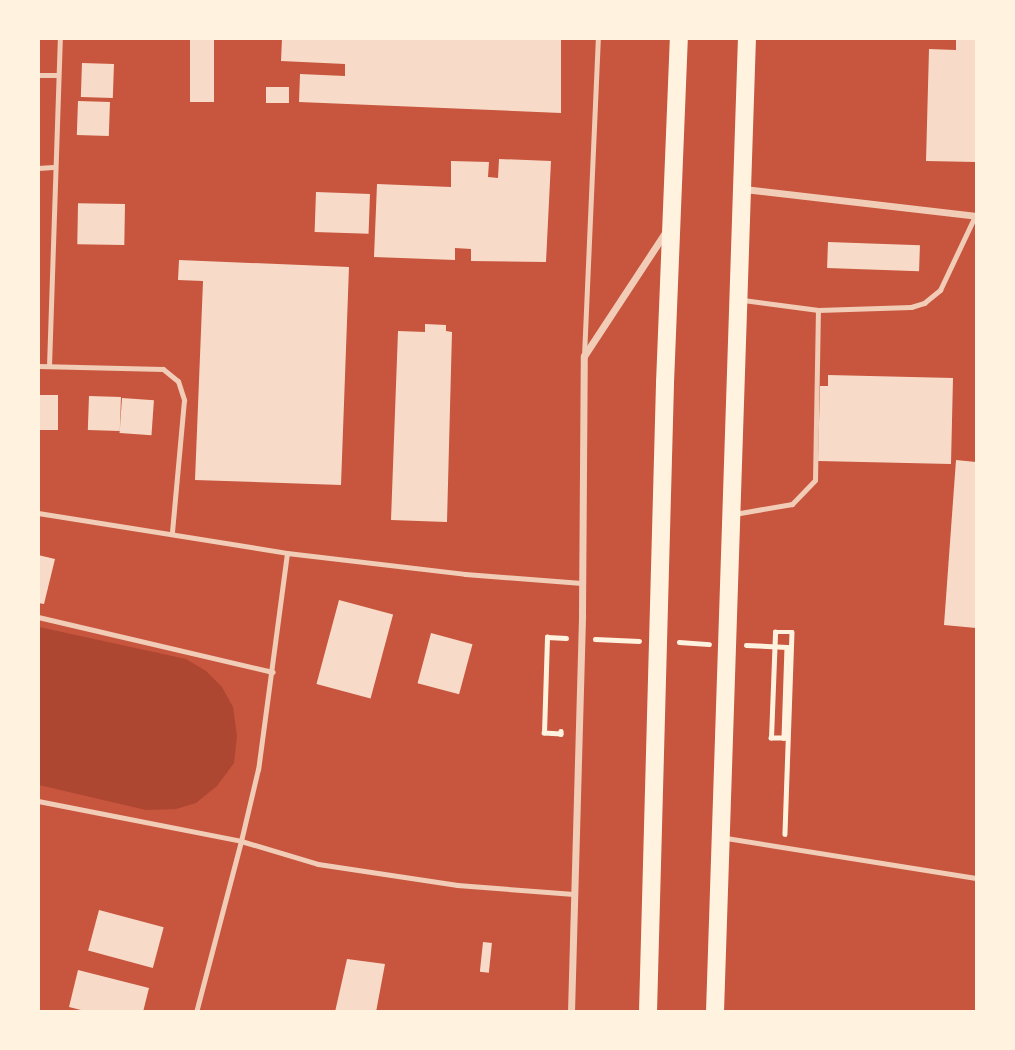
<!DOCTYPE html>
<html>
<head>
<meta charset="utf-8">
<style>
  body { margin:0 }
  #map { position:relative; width:1015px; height:1050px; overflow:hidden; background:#c8553d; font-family:"Zilla Slab",serif }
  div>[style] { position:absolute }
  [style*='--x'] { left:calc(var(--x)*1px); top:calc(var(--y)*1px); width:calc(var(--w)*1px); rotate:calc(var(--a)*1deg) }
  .green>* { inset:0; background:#ae4732 }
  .building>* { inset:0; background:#f7dbc8; transform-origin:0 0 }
  .path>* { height:4.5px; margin:-2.25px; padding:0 2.25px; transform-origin:2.25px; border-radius:2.25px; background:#fff3e0 }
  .service>* { height:5px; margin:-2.5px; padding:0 2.5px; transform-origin:2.5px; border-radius:2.5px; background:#f1ccb7 }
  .minor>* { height:7px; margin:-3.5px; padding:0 3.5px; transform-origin:3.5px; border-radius:3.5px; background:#f1ccb7 }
  .trunk>* { height:18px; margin:-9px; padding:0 9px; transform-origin:9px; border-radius:9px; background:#fff3e0 }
  span { translate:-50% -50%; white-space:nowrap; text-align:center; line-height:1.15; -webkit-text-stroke:7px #fff3e0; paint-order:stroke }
  .frame { position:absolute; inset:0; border:40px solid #fff3e0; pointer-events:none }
</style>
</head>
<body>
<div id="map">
  <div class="green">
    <i style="clip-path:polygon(39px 627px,186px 659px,206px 671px,222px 687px,233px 707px,237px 736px,234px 763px,217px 786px,196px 803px,176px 809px,146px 810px,39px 785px)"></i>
  </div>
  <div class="building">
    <i style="left:190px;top:38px;width:24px;height:64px"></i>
    <i style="clip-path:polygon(282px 38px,561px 38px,561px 113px,299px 102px,300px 74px,345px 76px,345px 64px,281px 61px)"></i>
    <i style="clip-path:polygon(956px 38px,976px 38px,976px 162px,926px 161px,929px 49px,956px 50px)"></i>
    <i style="left:82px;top:63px;width:32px;height:34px;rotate:2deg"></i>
    <i style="left:266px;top:87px;width:23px;height:16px"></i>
    <i style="left:78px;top:101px;width:32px;height:34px;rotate:2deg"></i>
    <i style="clip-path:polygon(499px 159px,551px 161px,546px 262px,471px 261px,471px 249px,455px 248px,455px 260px,374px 257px,377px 184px,451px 187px,451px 161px,489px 162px,488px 177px,498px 178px)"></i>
    <i style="left:316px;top:192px;width:54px;height:40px;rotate:2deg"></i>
    <i style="left:125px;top:204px;width:41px;height:47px;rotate:91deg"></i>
    <i style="left:828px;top:242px;width:92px;height:26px;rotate:2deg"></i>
    <i style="clip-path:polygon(179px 260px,349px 267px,341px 485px,195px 480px,203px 281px,178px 280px)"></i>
    <i style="clip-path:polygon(425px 324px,446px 325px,446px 331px,452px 332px,447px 522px,391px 520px,398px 331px,425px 332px)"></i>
    <i style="clip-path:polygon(828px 375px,953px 378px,951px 464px,818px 461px,820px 386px,828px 386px)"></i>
    <i style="left:38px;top:395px;width:20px;height:35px"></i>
    <i style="left:89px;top:396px;width:32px;height:34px;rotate:2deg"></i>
    <i style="left:122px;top:398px;width:32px;height:35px;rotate:4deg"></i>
    <i style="clip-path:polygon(956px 460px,976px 462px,976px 628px,944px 625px)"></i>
    <i style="clip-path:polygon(38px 555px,55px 559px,44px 604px,38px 603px)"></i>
    <i style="left:339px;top:600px;width:56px;height:87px;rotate:15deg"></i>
    <i style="left:431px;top:633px;width:43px;height:52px;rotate:15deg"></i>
    <i style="left:99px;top:910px;width:67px;height:42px;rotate:15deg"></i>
    <i style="left:483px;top:942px;width:9px;height:30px;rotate:6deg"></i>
    <i style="clip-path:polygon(347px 959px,385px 964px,376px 1012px,335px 1012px)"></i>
    <i style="clip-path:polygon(78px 970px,149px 988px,143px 1012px,89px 1012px,69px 1007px)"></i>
  </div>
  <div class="path">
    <i style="--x:595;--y:639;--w:44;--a:2.6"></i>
    <i style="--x:679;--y:642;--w:30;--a:4"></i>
    <i style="--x:746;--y:645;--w:41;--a:2.8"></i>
    <i style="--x:787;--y:647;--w:91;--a:91.9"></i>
    <i style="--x:784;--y:738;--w:13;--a:180"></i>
    <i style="--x:771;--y:738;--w:106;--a:-87.8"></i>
    <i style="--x:775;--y:632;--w:17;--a:0"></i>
    <i style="--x:792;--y:632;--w:202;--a:92"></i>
    <i style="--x:561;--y:731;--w:3;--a:90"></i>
    <i style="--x:561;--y:734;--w:17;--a:-177"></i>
    <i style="--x:544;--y:733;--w:96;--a:-88.2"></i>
    <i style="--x:547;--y:637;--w:19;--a:3"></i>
  </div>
  <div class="service">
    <i style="--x:38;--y:75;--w:20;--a:0"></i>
    <i style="--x:38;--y:168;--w:15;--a:-4"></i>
    <i style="--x:743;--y:300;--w:76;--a:7.6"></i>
    <i style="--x:818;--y:310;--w:93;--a:-1.8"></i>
    <i style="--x:911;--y:307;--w:14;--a:-17"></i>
    <i style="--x:924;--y:303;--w:21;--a:-39"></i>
    <i style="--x:940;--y:290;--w:82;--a:-64.7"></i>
    <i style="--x:584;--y:356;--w:318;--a:-87.5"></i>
    <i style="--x:38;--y:366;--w:125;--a:1.4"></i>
    <i style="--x:163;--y:369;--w:19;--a:39"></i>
    <i style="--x:178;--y:381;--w:20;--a:72"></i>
    <i style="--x:184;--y:400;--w:133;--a:95.2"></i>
    <i style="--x:49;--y:366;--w:328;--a:-88.1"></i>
    <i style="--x:38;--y:513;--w:252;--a:9.1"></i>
    <i style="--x:287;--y:553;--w:218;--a:97.6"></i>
    <i style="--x:258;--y:769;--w:74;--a:103.3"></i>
    <i style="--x:241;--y:841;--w:80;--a:16.6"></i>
    <i style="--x:318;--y:864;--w:141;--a:8.6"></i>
    <i style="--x:457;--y:885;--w:117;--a:4.4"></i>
    <i style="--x:734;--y:514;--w:59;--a:-9.8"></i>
    <i style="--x:792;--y:504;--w:33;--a:-46"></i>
    <i style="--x:815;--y:480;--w:170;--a:-89"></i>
    <i style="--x:287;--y:553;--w:179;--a:6.7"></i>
    <i style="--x:465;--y:574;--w:117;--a:4.4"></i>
    <i style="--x:38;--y:617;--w:241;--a:13.2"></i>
    <i style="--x:38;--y:801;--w:207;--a:11.1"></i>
    <i style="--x:241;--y:841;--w:177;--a:104.7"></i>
    <i style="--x:726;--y:838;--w:253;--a:9.1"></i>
  </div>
  <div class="minor">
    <i style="--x:744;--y:189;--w:234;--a:6.6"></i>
    <i style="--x:571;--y:1012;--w:398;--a:-88.4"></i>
    <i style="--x:582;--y:614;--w:258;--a:-89.6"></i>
    <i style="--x:584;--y:356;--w:149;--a:-56.7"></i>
  </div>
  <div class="trunk">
    <i style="--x:648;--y:1012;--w:629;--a:-88.45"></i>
    <i style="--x:665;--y:383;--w:345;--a:-87.7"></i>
    <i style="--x:715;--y:1012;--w:975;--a:-88.12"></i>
  </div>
  <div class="frame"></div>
</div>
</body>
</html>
